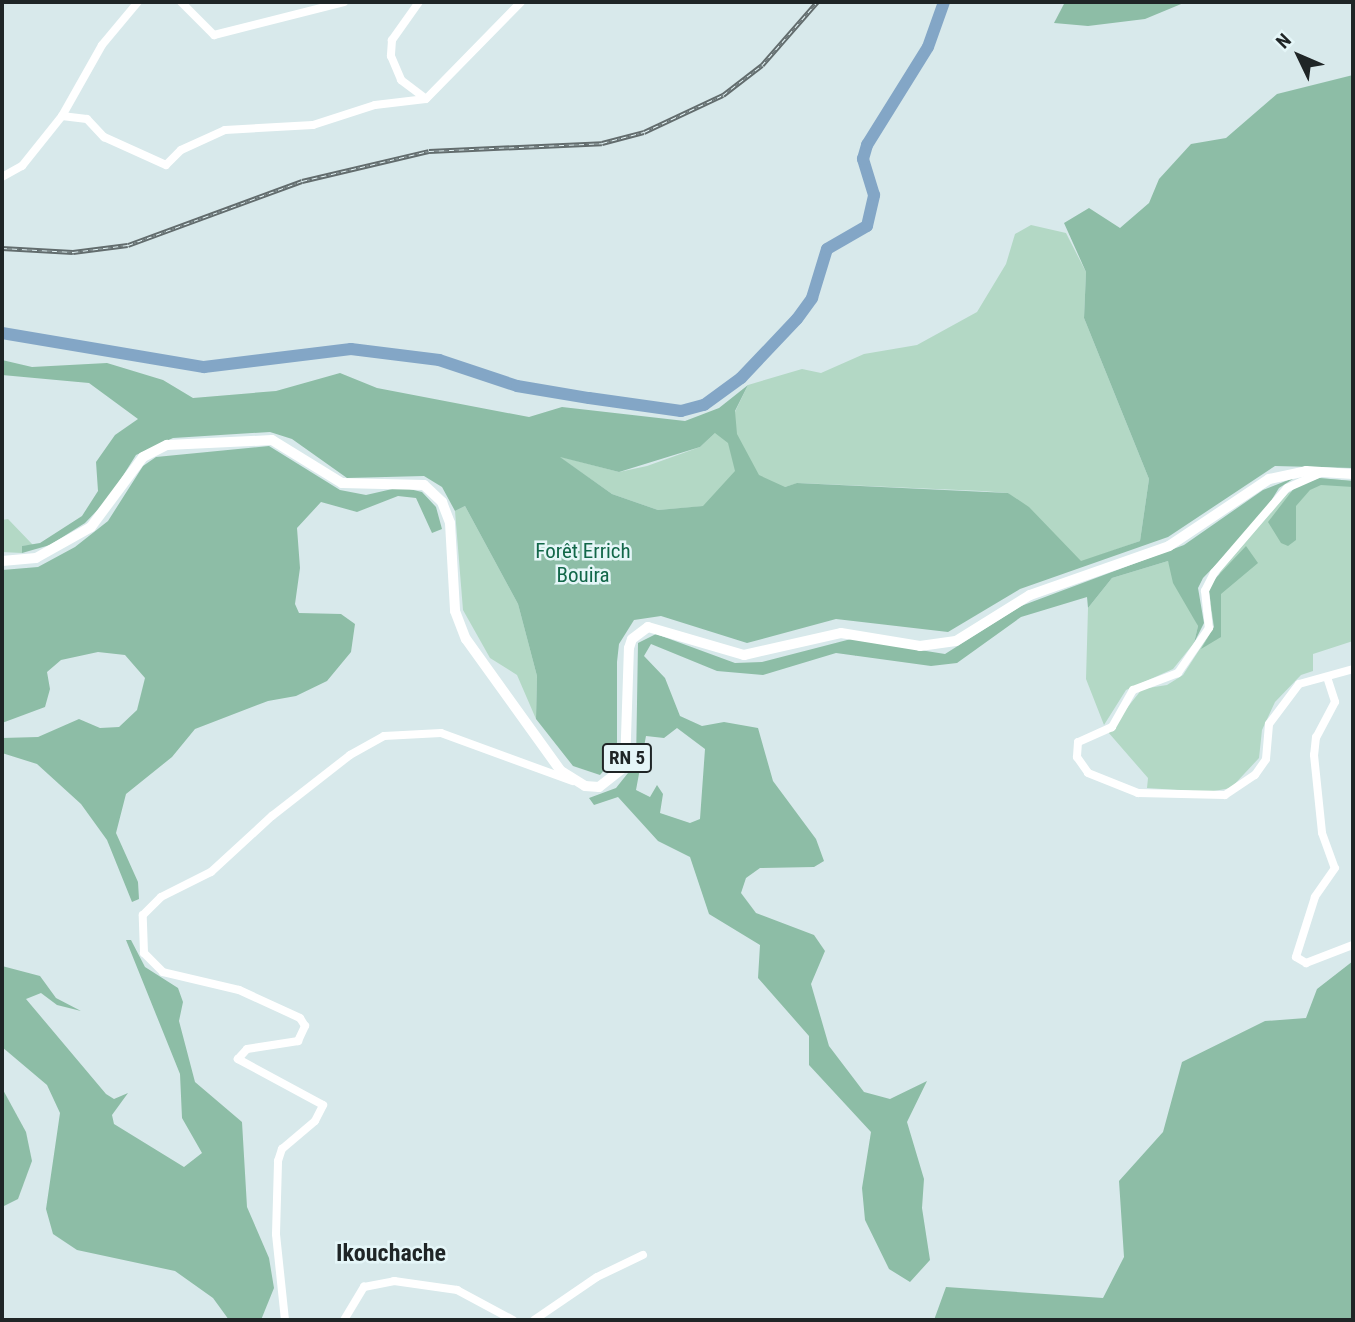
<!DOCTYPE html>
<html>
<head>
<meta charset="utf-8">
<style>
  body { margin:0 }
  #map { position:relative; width:1355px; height:1322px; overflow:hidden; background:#d8e9eb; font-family:"Roboto Condensed",sans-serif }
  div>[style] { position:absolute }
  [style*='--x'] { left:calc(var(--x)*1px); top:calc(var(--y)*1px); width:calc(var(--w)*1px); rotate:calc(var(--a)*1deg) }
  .green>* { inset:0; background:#b3d8c5 }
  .forest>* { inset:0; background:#8dbda6 }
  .river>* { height:12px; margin:-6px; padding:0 6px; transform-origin:6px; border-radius:6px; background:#83a6c6 }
  .minor>* { height:8px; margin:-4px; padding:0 4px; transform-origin:4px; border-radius:4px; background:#fff }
  .major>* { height:10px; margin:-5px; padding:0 5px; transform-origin:5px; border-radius:5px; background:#fff }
  .rail>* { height:4.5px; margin-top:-2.25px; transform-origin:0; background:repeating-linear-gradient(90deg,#e5f6f8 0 5px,#626c6d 0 10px); box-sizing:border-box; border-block:2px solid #626c6d }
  span { translate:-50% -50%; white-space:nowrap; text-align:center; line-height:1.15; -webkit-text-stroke:5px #e5f6f8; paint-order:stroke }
  .shield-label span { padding:2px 5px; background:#e5f6f8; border:2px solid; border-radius:5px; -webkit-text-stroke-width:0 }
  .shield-label { font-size:19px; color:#1f2526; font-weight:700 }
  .park-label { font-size:21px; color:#126749 }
  .quarter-label { font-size:24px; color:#1f2526; font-weight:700 }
  .frame { position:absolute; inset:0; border:4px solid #1f2526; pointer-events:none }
  .north { position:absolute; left:1264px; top:21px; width:70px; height:70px; -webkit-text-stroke:5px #e5f6f8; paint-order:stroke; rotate:314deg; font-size:19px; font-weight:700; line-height:28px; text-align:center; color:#1f2526 }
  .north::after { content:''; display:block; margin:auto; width:24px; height:32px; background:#1f2526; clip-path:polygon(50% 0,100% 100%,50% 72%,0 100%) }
</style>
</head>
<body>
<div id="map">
  <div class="green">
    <i style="clip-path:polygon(1031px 225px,1066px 233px,1086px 272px,1084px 318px,1149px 479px,1140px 541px,1081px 562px,1008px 493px,982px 491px,798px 483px,730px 504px,658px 510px,612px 494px,558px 456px,619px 472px,647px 466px,700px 447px,733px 416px,748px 385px,802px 369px,821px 373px,864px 354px,917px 345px,977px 312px,1006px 264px,1015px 234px)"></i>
    <i style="clip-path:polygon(1319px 478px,1353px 481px,1353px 641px,1313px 654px,1313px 671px,1301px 675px,1275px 702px,1262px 730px,1259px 758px,1231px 788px,1208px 792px,1147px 788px,1148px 778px,1108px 732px,1142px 689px,1167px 685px,1183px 675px,1214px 627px,1210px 604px,1220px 572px,1288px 493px)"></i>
    <i style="clip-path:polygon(465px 506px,518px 604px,537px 676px,536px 719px,517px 675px,490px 658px,463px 610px,455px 511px)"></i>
    <i style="clip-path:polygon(8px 519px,33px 545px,22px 546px,22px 553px,2px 552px,2px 520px)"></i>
    <i style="clip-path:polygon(1168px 561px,1198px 626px,1194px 643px,1173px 669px,1126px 690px,1104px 725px,1086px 679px,1088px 608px,1112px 578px)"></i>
  </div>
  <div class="forest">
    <i style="clip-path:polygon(1065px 2px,1186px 2px,1145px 19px,1088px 26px,1054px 23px)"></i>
    <i style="clip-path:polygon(evenodd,1353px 75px,1353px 468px,1275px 466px,1168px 537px,1020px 589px,948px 632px,836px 619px,747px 643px,661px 616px,634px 620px,619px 644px,617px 662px,617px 755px,600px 775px,573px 766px,536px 719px,537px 676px,518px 604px,465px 506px,455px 511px,442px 487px,424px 476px,347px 478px,292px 439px,270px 432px,173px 438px,136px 455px,109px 498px,85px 523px,50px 545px,22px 553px,22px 546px,40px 543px,82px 516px,98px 491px,96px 462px,115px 435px,138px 419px,89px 383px,2px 375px,2px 360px,32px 367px,107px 363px,163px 380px,193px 398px,276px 391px,340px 373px,377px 388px,529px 417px,562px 407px,685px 421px,719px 408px,748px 385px,735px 411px,737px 434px,759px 475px,785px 487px,797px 483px,1008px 493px,1029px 507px,1081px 561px,1140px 541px,1149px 479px,1084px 318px,1086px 272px,1064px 223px,1089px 208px,1120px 228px,1149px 203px,1159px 179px,1191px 144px,1226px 138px,1277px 94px,1353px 75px,715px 433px,728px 443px,735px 471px,703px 506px,658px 510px,612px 494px,560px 457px,619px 472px,700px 447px,715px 433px)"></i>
    <i style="clip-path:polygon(269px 446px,340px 490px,366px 495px,401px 487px,422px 492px,436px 507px,442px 529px,432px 533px,416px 498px,398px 496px,357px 512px,321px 502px,297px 528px,300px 568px,295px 604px,299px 613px,341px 614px,355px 624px,351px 652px,327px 681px,296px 696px,268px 701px,195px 729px,172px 757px,126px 794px,116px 833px,138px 882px,139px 899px,132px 902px,107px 840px,81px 804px,37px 764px,2px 753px,2px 738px,38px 737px,79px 719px,100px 728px,119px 727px,137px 710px,145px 678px,125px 655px,98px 652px,61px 660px,47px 672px,50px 689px,45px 707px,2px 723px,2px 570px,38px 567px,75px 547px,108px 521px,143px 466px,156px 457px)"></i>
    <i style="clip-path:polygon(evenodd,1296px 477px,1279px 488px,1259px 520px,1203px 578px,1198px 588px,1204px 623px,1194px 643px,1198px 626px,1173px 583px,1168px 561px,1112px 578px,1088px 608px,1087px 597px,1021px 617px,957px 663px,931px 666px,836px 653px,763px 675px,717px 671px,651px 644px,644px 656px,665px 678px,680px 716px,702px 726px,724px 722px,758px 728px,773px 781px,816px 839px,824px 861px,814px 867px,760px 868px,746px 878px,741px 893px,756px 913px,814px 935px,825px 951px,811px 984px,829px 1046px,864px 1092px,890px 1099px,927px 1081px,907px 1122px,924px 1179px,922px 1208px,930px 1260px,910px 1282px,889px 1269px,865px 1220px,862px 1188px,871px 1132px,809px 1065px,809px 1036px,758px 978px,760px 945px,709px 914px,690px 857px,658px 841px,618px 797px,594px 805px,589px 798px,616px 788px,636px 763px,638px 643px,656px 634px,735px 663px,762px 662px,851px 639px,945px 654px,1021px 606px,1184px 545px,1263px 490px,1296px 477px,677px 728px,705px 749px,700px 819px,690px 823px,660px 813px,663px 794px,657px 785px,650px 797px,636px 790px,646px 736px,664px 738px,677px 728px)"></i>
    <i style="clip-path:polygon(1319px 478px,1353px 481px,1353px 487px,1321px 485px,1310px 490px,1296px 506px,1296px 540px,1288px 546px,1281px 543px,1268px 522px,1295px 487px)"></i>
    <i style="clip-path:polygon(1246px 546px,1258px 563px,1221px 594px,1221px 637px,1201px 649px,1214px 627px,1209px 591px,1213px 581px)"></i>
    <i style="clip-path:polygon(126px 940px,131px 940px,145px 967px,178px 988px,183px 1002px,179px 1021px,195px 1082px,242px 1122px,247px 1207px,269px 1258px,274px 1288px,261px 1320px,229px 1320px,213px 1298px,175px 1271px,77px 1250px,53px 1234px,46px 1209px,60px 1113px,47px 1085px,2px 1047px,2px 966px,40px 976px,56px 998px,81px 1011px,57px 1005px,41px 993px,26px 999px,106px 1094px,114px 1099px,128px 1093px,112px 1115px,114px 1124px,184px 1167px,202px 1153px,182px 1118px,180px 1074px)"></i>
    <i style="clip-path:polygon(1353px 961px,1353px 1320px,934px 1320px,946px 1287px,1103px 1298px,1124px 1257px,1119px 1181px,1163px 1132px,1182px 1062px,1265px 1021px,1306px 1018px,1317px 989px)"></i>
    <i style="clip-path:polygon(2px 1088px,26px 1132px,32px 1161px,18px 1199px,2px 1207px)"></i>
  </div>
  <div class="river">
    <i style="--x:2;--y:333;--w:205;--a:9.6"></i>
    <i style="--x:204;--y:367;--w:148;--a:-7"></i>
    <i style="--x:351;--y:349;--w:89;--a:7.1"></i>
    <i style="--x:439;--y:360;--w:82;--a:18.4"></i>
    <i style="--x:517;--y:386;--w:73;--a:9.5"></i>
    <i style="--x:589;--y:398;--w:93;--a:8"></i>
    <i style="--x:681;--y:411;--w:24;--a:-15"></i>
    <i style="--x:704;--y:405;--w:46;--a:-36.1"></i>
    <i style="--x:741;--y:378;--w:81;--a:-46.5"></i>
    <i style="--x:797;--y:319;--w:26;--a:-54"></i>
    <i style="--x:812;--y:298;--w:51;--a:-73"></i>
    <i style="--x:827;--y:249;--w:46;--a:-29.9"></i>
    <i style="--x:867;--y:226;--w:32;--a:-77"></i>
    <i style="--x:874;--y:195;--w:38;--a:-107"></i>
    <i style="--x:863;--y:159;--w:15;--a:-74"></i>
    <i style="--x:867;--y:145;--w:115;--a:-58.1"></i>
    <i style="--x:928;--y:47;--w:48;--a:-70.4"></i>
  </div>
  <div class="minor">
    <i style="--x:181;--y:2;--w:47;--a:45"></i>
    <i style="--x:214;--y:35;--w:134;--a:-14.2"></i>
    <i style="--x:419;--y:2;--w:47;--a:125.4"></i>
    <i style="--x:392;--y:40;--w:16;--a:94"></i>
    <i style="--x:391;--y:56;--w:26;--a:67"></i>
    <i style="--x:401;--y:80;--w:31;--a:37"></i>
    <i style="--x:62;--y:116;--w:25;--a:7"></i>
    <i style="--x:87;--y:119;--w:25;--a:47"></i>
    <i style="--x:104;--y:137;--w:68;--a:24.3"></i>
    <i style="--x:166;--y:165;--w:21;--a:-45"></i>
    <i style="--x:181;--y:150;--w:48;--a:-24.4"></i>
    <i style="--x:225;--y:130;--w:88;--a:-3.3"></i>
    <i style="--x:313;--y:125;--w:65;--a:-17.9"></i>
    <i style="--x:375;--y:105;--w:51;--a:-6.7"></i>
    <i style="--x:426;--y:99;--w:136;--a:-45.6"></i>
    <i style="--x:2;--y:177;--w:23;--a:-29"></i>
    <i style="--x:22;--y:166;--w:64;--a:-51.3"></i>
    <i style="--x:62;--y:116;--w:81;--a:-60.6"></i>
    <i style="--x:102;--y:45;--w:56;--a:-50.1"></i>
    <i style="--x:1323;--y:472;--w:39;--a:156"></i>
    <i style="--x:1287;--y:488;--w:112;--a:130.7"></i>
    <i style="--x:1214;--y:573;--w:20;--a:117"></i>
    <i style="--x:1205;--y:591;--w:37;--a:84"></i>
    <i style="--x:1209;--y:628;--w:55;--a:124.6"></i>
    <i style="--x:1178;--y:673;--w:48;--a:159.3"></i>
    <i style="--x:1133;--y:690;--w:43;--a:119.6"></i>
    <i style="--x:1112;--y:727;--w:37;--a:156"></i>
    <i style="--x:1078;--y:742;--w:15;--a:94"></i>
    <i style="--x:1077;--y:757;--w:19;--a:55"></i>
    <i style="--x:1088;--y:773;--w:54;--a:21.8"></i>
    <i style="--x:1138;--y:793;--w:87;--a:1.3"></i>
    <i style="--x:1225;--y:795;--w:36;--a:-34"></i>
    <i style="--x:1255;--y:775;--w:19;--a:-55"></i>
    <i style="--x:1266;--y:759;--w:35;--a:-85"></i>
    <i style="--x:1269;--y:724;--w:50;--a:-53.1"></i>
    <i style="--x:1299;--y:684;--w:56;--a:-15.5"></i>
    <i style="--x:1327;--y:677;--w:26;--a:72"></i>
    <i style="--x:1335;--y:702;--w:40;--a:118"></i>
    <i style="--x:1316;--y:737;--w:18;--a:96"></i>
    <i style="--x:1314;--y:755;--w:78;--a:84.1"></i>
    <i style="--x:1322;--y:833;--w:37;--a:70"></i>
    <i style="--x:1335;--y:868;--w:35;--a:125"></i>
    <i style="--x:1315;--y:897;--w:63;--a:107.6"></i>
    <i style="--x:1296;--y:957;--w:12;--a:31"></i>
    <i style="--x:1306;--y:963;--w:50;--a:-21"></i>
    <i style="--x:285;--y:1320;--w:86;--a:-96"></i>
    <i style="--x:276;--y:1234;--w:73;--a:-88.4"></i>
    <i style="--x:278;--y:1161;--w:13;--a:-72"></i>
    <i style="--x:282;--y:1149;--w:43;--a:-40.3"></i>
    <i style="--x:315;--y:1121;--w:18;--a:-63"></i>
    <i style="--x:323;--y:1105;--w:97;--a:-151.6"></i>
    <i style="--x:238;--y:1059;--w:13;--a:-48"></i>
    <i style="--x:247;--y:1049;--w:52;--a:-8.9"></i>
    <i style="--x:298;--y:1041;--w:17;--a:-65"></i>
    <i style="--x:305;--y:1026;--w:9;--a:-122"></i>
    <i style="--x:300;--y:1018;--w:67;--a:-155.3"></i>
    <i style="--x:239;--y:990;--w:78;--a:-166.7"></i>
    <i style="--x:163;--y:972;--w:27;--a:-135"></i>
    <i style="--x:144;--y:953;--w:38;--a:-92"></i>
    <i style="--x:143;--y:915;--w:25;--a:-45"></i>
    <i style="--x:161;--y:897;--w:56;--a:-26.6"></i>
    <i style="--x:211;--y:872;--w:83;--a:-42.6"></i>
    <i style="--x:272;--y:816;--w:99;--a:-38"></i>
    <i style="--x:350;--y:755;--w:39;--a:-29"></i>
    <i style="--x:384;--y:736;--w:57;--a:-3"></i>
    <i style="--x:441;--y:733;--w:140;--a:20.1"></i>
    <i style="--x:344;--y:1320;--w:39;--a:-59"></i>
    <i style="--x:364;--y:1287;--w:31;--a:-11"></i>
    <i style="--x:394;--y:1281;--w:64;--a:8.1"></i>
    <i style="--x:457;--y:1290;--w:64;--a:28.2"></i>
    <i style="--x:534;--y:1320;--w:76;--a:-34.3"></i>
    <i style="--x:597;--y:1277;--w:51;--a:-25.6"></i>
  </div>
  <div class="major">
    <i style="--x:2;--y:561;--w:34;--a:-5"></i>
    <i style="--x:36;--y:558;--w:63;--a:-29.4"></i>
    <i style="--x:91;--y:527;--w:87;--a:-53.4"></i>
    <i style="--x:143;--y:457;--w:27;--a:-27"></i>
    <i style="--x:167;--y:445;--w:105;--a:-2.7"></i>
    <i style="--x:272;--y:440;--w:82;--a:31.6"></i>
    <i style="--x:342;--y:483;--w:82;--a:1.4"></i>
    <i style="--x:424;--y:485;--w:25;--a:43"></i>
    <i style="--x:442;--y:502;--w:22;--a:69"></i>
    <i style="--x:450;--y:523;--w:88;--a:86.7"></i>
    <i style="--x:455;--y:611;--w:30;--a:69"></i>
    <i style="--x:466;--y:639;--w:163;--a:54.3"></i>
    <i style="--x:561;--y:771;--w:28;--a:32"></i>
    <i style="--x:585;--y:786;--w:14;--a:4"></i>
    <i style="--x:599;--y:787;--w:33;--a:-38"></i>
    <i style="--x:625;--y:767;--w:119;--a:-88.1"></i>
    <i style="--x:629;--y:648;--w:9;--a:-72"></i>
    <i style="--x:632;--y:639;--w:20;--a:-37"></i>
    <i style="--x:648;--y:627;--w:100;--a:16.3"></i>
    <i style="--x:744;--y:655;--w:99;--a:-12.8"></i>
    <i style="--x:841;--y:633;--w:80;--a:9.3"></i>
    <i style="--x:920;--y:646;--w:36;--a:-8"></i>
    <i style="--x:956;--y:641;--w:87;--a:-31.9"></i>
    <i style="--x:1030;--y:595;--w:147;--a:-19.4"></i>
    <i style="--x:1169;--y:546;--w:120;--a:-33.8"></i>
    <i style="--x:1269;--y:479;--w:38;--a:-12"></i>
    <i style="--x:1306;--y:471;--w:47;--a:3.7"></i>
  </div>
  <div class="rail">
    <i style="--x:2;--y:248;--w:71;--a:3.2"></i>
    <i style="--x:73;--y:252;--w:55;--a:-7.3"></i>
    <i style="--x:128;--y:245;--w:185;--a:-20.2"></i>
    <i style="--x:302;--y:181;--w:130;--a:-13.3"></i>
    <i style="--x:429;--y:151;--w:173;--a:-2.6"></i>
    <i style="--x:602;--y:143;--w:43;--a:-14.7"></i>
    <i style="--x:644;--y:132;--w:87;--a:-25.1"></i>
    <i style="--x:723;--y:95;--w:49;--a:-37.6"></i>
    <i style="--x:762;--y:65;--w:84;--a:-48.9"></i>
  </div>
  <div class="shield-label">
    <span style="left:627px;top:758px">RN 5</span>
  </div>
  <div class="park-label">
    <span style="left:583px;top:563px">Forêt Errich<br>Bouira</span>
  </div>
  <div class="quarter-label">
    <span style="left:391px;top:1254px">Ikouchache</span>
  </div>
  <div class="frame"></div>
  <div class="north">N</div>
</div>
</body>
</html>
